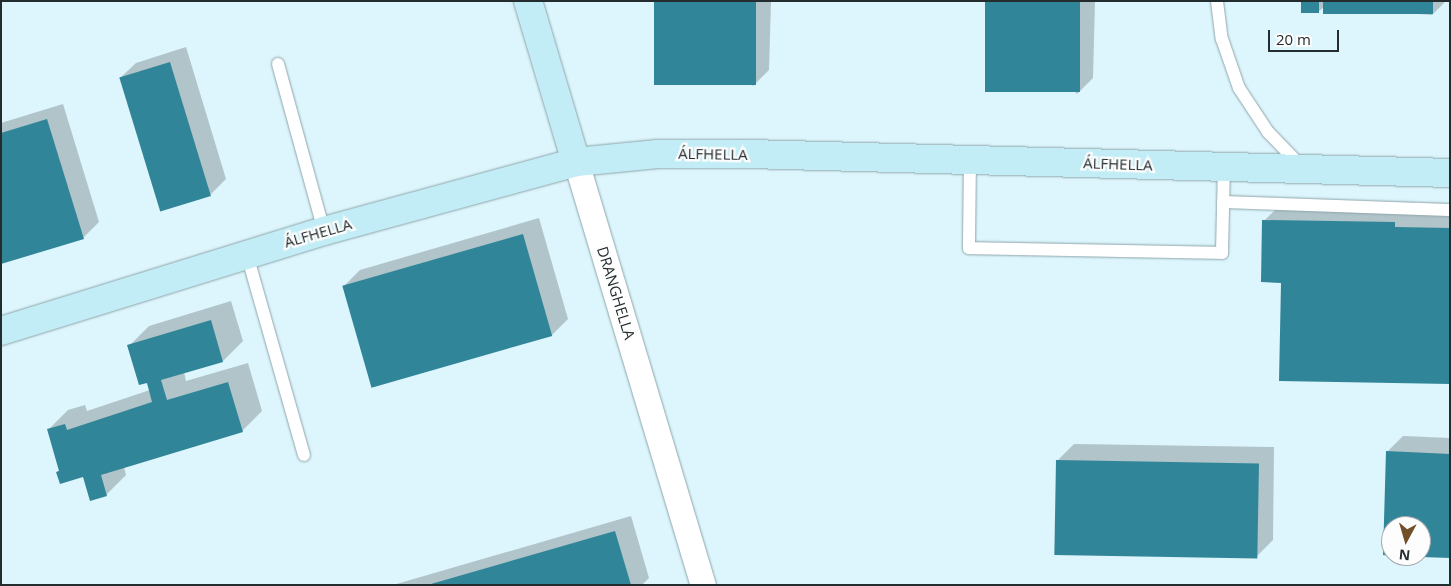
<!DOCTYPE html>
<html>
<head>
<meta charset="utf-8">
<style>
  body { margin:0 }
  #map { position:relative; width:1451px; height:586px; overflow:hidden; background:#ddf5fc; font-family:"Open Sans",sans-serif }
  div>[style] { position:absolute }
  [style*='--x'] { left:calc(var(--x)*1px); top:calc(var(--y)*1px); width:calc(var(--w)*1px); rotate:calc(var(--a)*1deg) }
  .shadow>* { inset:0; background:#0003 }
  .building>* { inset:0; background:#318598; transform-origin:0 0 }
  .roads { filter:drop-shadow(0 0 1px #8ea5ab) drop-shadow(0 0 1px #8ea5ab) }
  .lane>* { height:12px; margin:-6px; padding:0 6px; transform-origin:6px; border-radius:6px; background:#fff }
  .street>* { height:25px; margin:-12.5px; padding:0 12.5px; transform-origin:12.5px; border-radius:12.5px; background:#fff }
  .secondary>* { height:28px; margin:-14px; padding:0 14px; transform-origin:14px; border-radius:14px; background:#c3edf6 }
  span { translate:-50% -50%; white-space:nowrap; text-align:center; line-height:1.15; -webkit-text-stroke:4.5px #fdfdfd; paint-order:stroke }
  .street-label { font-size:15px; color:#232c2f }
  .frame { position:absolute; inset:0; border:2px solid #232c2f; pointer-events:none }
  .north { position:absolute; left:1381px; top:516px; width:50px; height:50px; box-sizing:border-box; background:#fdfdfd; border:1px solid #a6a9ab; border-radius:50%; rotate:186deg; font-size:14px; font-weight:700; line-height:20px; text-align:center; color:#232c2f }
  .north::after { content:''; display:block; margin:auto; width:18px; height:22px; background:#74502a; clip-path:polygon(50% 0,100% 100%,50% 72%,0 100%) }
  .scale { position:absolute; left:1268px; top:30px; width:71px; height:22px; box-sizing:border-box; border:2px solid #232c2f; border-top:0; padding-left:6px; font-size:15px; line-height:18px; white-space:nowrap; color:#232c2f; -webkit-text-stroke:4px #fdfdfd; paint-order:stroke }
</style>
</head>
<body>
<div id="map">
  <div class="shadow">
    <i style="clip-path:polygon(656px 1px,771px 1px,769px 70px,753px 86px)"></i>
    <i style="clip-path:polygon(986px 1px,1095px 1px,1093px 78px,1077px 94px)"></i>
    <i style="clip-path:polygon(1302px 1px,1446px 1px,1432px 15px,1324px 7px,1318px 12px)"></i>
    <i style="clip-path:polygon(186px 47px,226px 179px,210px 195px,120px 78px,136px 63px)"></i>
    <i style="clip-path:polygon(63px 104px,99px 222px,83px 238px,1px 263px,1px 123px)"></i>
    <i style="clip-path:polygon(1284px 201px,1414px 202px,1414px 208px,1450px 209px,1450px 383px,1282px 282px,1264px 221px)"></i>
    <i style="clip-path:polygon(539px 218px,568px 319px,552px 335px,373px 387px,344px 286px,360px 270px)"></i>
    <i style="clip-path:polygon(231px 301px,243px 341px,223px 361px,184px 372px,186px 381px,248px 363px,262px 411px,242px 431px,124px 467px,126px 475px,106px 495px,84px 475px,58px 472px,60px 470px,48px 430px,68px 410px,85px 405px,87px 411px,150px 390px,129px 346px,149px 326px)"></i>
    <i style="clip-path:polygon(1403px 436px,1450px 438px,1450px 556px,1421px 555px,1421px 526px,1391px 526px,1391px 554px,1387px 452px)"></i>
    <i style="clip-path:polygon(1074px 444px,1274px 447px,1273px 540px,1257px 556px,1058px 460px)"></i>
    <i style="clip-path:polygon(631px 516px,649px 578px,642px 585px,393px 585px)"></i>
  </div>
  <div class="building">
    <i style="left:654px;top:1px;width:102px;height:84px"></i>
    <i style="left:985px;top:1px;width:95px;height:91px"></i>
    <i style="left:1301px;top:1px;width:18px;height:12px"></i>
    <i style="left:1323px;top:1px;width:110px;height:13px"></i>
    <i style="left:170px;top:62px;width:140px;height:53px;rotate:73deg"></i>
    <i style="clip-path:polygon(47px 119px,84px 239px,1px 264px,1px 133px)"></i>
    <i style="clip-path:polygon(1262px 220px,1395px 222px,1395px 227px,1450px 228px,1450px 384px,1279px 381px,1281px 283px,1261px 282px)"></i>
    <i style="left:523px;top:234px;width:106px;height:188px;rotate:74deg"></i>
    <i style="clip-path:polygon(211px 320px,223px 362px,161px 380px,167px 400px,228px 382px,243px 432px,101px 475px,107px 496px,90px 501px,83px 477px,60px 484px,56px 472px,59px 471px,47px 429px,65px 424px,67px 430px,152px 402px,147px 383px,139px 385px,127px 345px)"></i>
    <i style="clip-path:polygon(1386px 451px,1450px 454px,1450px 558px,1421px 557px,1421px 526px,1391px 526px,1391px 556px,1383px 555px)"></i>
    <i style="left:1056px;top:460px;width:203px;height:95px;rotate:1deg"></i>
    <i style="clip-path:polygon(615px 531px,631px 585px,431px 585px,431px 584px)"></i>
  </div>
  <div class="roads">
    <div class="lane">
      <i style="--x:1217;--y:1;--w:38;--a:83"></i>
      <i style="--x:1222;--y:39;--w:52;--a:70.9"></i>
      <i style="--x:1239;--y:88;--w:53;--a:56.6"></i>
      <i style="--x:1268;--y:132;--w:47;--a:45.9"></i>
      <i style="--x:278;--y:64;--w:173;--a:74.6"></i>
      <i style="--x:970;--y:160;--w:88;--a:90.7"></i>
      <i style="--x:969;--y:248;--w:253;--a:1.1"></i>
      <i style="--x:1222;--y:253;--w:86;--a:-88.7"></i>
      <i style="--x:1223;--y:202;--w:227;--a:2"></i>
      <i style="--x:247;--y:255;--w:208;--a:74.1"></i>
    </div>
    <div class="street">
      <i style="--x:576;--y:162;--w:442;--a:73.3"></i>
    </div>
    <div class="secondary">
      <i style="--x:528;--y:1;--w:168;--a:73.4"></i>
      <i style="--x:1;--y:331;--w:338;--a:-17.2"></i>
      <i style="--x:324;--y:231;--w:261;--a:-15.3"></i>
      <i style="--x:576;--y:162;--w:82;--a:-5.6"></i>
      <i style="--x:658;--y:154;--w:91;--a:0"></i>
      <i style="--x:749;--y:154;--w:701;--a:1.55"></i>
    </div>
  </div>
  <div class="street-label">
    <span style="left:713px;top:154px;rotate:1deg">ÁLFHELLA</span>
    <span style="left:1118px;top:164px;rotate:2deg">ÁLFHELLA</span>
    <span style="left:318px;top:233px;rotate:-16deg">ÁLFHELLA</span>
    <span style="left:616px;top:293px;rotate:73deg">DRANGHELLA</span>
  </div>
  <div class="frame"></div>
  <div class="north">N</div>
  <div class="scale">20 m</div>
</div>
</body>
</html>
